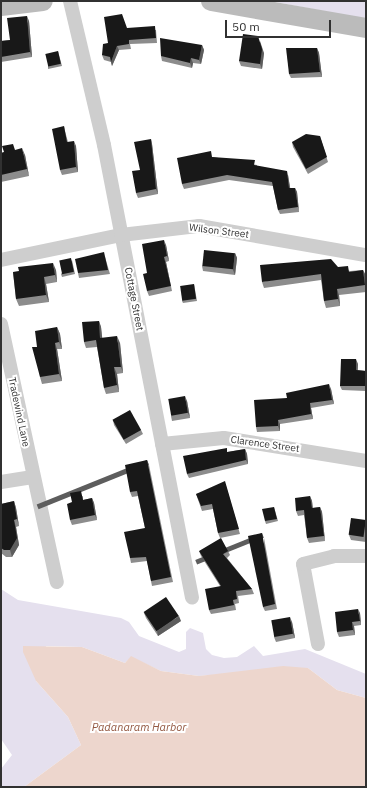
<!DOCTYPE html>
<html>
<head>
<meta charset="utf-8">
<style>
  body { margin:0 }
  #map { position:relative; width:367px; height:788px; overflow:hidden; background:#fff; font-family:"IBM Plex Sans",sans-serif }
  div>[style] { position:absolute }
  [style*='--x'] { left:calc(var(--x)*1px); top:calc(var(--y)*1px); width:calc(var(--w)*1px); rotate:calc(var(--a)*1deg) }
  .green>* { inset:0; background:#e5e0ee }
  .water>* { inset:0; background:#edd6cd }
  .street>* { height:14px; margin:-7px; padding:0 7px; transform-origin:7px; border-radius:7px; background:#cecece }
  .secondary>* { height:20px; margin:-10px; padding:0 10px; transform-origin:10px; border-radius:10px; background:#bbb }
  .wall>* { inset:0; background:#8c8c8c }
  .shaded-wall>* { inset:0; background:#5d5d5d; transform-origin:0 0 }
  .building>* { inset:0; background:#181818; transform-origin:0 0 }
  span { translate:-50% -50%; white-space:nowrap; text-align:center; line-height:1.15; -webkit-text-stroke:4px #fff; paint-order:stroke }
  .street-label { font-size:10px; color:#313131 }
  .water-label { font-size:11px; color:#935740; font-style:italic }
  .frame { position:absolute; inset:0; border:2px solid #313131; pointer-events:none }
  .scale { position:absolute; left:225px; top:20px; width:106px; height:18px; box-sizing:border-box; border:2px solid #313131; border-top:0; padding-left:5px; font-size:12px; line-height:14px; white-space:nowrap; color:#313131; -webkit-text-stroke:3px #fff; paint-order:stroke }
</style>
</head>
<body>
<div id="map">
  <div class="green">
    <i style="clip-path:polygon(270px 1px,366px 1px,366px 19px)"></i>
    <i style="clip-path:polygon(1px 589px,18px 600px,121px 618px,129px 622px,139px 636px,179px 652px,186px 649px,186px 632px,190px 628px,203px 633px,206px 649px,212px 655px,224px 658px,237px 657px,254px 646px,263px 656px,305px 649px,366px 674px,366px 698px,337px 690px,308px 668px,199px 676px,161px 671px,131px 657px,125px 663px,82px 647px,46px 646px,36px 681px,68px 717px,81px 745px,24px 787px,1px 787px,1px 769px,12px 755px,1px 739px)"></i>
  </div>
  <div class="water">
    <i style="clip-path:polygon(23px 646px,82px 647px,125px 663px,131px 656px,161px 671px,199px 676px,283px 666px,308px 668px,337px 690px,366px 698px,366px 787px,24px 787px,81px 745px,68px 717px,36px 681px,23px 652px)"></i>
  </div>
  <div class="street">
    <i style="--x:70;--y:1;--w:148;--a:76.7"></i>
    <i style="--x:104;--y:145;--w:461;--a:79"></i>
    <i style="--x:1;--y:260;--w:123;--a:-11.8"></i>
    <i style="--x:121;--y:235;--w:79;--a:-6.6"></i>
    <i style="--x:199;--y:226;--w:169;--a:9.9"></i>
    <i style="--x:1;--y:324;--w:264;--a:77.8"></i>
    <i style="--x:162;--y:444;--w:62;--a:-5.5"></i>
    <i style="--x:224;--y:438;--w:144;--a:9.2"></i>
    <i style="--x:1;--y:482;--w:32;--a:-9"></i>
    <i style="--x:318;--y:644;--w:81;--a:-100.6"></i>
    <i style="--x:303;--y:564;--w:32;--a:-14"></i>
    <i style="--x:334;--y:556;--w:32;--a:0"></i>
  </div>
  <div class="secondary">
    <i style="--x:211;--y:1;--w:157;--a:9.9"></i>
    <i style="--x:1;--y:6;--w:42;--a:-6.8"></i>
  </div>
  <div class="wall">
    <i style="clip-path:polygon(29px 21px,32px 57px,1px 62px,1px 41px,10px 40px)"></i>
    <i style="clip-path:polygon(127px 28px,156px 30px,157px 43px,130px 44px,131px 49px,119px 50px,112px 66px,111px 62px,104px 60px,102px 55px,108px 43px)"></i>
    <i style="clip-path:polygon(202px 45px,204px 50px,201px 64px,193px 63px,192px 68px,162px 61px,161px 56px)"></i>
    <i style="clip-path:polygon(317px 48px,319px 53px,322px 77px,291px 78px,289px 74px)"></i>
    <i style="clip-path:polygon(58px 51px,62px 66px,48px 69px,48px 66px)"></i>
    <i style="clip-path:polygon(264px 53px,262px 69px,241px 66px,239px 61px)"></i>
    <i style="clip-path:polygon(64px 126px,65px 131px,68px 142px,76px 146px,78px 172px,62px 175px,60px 170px)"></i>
    <i style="clip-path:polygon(320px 136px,328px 162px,308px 174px,293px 147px,292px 142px)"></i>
    <i style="clip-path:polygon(151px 139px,152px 144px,158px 194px,138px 198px,136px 193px,140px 170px)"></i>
    <i style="clip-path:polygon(15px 150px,25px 155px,29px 176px,1px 182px,1px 153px)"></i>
    <i style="clip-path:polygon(213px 157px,257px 165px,257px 166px,288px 175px,290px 188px,295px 188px,297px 192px,299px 212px,280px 214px,278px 210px,273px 186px,229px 180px,184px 189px,182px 184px)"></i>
    <i style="clip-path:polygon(166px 245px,169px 261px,166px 262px,172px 291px,149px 296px,147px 291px)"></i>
    <i style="clip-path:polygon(235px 253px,237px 258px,235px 275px,203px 271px,202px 266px)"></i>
    <i style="clip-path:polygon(105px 257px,110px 274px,79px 278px,78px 273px)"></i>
    <i style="clip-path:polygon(72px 260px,75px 274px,62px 277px,61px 274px)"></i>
    <i style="clip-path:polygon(338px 267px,350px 271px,363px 270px,366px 276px,366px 292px,339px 295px,340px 306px,326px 308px,324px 301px,321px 280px,264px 288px,262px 282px)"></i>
    <i style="clip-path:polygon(56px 270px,57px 282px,46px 284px,49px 302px,19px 306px,16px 299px,13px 272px)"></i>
    <i style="clip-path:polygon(194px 284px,197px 301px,183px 303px,182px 301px)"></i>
    <i style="clip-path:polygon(99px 321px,101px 327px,102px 338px,120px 343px,123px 373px,117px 374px,119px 392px,106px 394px,104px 388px,97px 347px,86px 348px,84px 342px)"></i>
    <i style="clip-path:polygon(57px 327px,60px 334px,62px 349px,57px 349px,62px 381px,42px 384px,40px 377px,37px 347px)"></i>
    <i style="clip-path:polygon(358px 364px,358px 370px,366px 371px,366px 391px,342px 390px,340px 386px)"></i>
    <i style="clip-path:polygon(331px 389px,334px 404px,311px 408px,313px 419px,280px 424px,280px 431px,257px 432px,256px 427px,287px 398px)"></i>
    <i style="clip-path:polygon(187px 401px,190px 418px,172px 421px,171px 416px)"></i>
    <i style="clip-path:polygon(113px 420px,141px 430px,143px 434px,126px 444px,114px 425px)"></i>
    <i style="clip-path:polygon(245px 449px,247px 454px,248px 464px,189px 478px,187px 474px,228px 452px)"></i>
    <i style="clip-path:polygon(147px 460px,149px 465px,173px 582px,152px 586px,147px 561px,131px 563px,130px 558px,145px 528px,138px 496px,132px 497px,130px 492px)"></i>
    <i style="clip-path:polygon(226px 486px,240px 534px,220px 538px,218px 533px,213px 509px,202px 511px,196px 494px)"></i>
    <i style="clip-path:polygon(83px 496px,83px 500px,92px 498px,94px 503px,97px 520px,72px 525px,70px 520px,72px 502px)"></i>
    <i style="clip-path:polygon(310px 496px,312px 501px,313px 508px,320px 507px,322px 512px,325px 541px,309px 543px,307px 538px,304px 515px,298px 516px,296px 511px)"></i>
    <i style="clip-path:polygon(14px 501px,16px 508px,19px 526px,16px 527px,19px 545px,12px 557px,6px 557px,1px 553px,1px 504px)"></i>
    <i style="clip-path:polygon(274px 507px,278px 521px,266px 524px,265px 521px)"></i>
    <i style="clip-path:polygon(366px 520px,366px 542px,351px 540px,349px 535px)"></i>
    <i style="clip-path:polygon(264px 538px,277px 609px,265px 611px,263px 607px)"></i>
    <i style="clip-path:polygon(199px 551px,228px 551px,230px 555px,227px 558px,252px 589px,254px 594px,238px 596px,239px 603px,235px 604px,236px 610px,211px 614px,209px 610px,220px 586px,201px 556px)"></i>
    <i style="clip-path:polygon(144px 613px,181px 621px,158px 636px,146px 618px)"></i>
    <i style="clip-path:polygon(360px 613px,361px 625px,354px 626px,355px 635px,339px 637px,337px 632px)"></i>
    <i style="clip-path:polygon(292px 622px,295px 638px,276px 642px,274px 637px)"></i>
  </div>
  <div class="shaded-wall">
    <i style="clip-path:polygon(27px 16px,29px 21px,32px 57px,30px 52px)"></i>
    <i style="clip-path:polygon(260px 41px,264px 53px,262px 69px,260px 64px)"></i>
    <i style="clip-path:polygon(202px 45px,204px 50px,201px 64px,199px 60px)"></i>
    <i style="clip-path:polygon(117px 46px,119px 50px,112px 66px,111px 62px)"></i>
    <i style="clip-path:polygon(317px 48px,319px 53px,322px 77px,320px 72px)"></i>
    <i style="clip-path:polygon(191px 58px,193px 63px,192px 68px,190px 63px)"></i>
    <i style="clip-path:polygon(151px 139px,152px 144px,158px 194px,156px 189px)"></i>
    <i style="clip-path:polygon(74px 141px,76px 146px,78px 172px,76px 167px)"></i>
    <i style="clip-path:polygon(22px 148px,25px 155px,29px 176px,27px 169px)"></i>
    <i style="clip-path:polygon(287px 171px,288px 175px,291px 193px,289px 188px)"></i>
    <i style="clip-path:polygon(295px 188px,297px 192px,299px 212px,298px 207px)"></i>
    <i style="clip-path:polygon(164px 240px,166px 245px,169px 261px,167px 256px)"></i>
    <i style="clip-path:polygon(235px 253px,237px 258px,235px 275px,233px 270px)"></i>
    <i style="clip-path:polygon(164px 257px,166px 262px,172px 291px,171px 286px)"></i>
    <i style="clip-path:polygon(53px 263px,56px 270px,57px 282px,55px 275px)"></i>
    <i style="clip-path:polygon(363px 270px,366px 276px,366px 288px,365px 285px)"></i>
    <i style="clip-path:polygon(44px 277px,46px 284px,49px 302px,46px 295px)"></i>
    <i style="clip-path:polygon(337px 289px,339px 295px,340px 306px,338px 299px)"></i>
    <i style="clip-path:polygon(99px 321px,101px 327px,103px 345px,100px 338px)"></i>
    <i style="clip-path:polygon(57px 327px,60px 334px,62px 349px,59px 342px)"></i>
    <i style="clip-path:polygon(117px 336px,120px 343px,123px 373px,121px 367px)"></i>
    <i style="clip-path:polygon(55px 343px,57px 349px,62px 381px,59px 374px)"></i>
    <i style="clip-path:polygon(356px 359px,358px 364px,357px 374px,356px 370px)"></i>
    <i style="clip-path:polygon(114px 367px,117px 374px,119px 392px,117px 385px)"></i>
    <i style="clip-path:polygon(329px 384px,331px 389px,334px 404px,332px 400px)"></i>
    <i style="clip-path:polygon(185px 396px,187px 401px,190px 418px,188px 413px)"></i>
    <i style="clip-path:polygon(310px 403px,311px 408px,313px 419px,311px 414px)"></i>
    <i style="clip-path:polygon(278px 420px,280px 424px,280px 431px,278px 426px)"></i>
    <i style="clip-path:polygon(245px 449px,247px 454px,248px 464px,246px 460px)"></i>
    <i style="left:147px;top:460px;width:5px;height:119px;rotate:68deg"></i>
    <i style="clip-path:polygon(310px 496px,312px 501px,313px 513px,312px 508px)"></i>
    <i style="clip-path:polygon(92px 498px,94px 503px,97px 520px,95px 515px)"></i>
    <i style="clip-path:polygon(14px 501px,16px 508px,19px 526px,17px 519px)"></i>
    <i style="clip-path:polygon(320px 507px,322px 512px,325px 541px,324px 536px)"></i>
    <i style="clip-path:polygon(14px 520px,16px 527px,19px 545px,12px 557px,10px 550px)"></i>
    <i style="left:262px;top:533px;width:5px;height:72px;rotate:68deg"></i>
    <i style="clip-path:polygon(358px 609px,360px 613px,361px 625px,360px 621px)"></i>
    <i style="clip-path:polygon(179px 616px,181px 621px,158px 636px,157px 631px)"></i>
    <i style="clip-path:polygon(290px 617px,292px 622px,295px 638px,293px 634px)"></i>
    <i style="clip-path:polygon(352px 622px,354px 626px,355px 635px,353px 630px)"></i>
  </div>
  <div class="building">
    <i style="clip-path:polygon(122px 14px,127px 28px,155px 26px,156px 38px,129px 40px,129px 44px,117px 46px,111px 62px,110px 57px,102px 55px,103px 44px,108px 43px,104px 17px)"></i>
    <i style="clip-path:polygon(27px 16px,30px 52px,1px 57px,1px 41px,10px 40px,7px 18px)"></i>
    <i style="clip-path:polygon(243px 34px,258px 36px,262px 49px,260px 64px,239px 61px)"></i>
    <i style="clip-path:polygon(160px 38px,202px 45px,199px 60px,191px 58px,190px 63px,161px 56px)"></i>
    <i style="clip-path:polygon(286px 48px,317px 48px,320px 72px,289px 74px)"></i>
    <i style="left:58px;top:51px;width:13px;height:13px;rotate:77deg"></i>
    <i style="clip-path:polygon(64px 126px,67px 142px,74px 141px,76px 167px,60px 170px,52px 129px)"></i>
    <i style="clip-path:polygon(306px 134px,320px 136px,327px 157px,306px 169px,292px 142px)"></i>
    <i style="clip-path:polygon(151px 139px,156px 189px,136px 193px,132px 171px,140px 170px,134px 142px)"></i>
    <i style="clip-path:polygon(13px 144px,15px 150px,22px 148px,27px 169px,1px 175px,1px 153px,4px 152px,2px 146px)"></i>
    <i style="clip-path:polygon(211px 151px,212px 157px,255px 160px,254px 165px,287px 171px,289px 188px,295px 188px,298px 207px,278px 210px,272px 182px,227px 175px,182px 184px,177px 158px)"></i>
    <i style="clip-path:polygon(164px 240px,167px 256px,164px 257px,171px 286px,147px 291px,143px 274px,147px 273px,142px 244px)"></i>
    <i style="left:204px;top:250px;width:31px;height:16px;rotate:6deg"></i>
    <i style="clip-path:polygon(104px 252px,108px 270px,78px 273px,75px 259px)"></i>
    <i style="left:71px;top:258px;width:14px;height:12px;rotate:78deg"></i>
    <i style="clip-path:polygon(331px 259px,338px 267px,348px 266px,349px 272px,363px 270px,365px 285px,337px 289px,338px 299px,324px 301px,321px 274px,262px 282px,260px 265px)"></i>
    <i style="clip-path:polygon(53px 263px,55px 275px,44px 277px,46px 295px,16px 299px,13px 272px,19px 271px,18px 267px)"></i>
    <i style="left:194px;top:284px;width:15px;height:14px;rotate:82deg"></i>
    <i style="clip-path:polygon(99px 321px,100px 338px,117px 336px,121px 367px,114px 367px,117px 385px,104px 388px,96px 340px,84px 342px,82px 322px)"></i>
    <i style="clip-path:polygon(57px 327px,59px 342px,55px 343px,59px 374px,40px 377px,32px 347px,37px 347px,35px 331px)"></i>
    <i style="clip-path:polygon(341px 359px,356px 359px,356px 370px,366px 371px,366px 386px,340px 386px)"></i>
    <i style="clip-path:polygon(329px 384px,332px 400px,310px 403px,311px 414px,278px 420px,278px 426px,256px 427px,254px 400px,287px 398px,286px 393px)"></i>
    <i style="left:185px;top:396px;width:17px;height:17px;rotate:80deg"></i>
    <i style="left:130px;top:410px;width:23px;height:20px;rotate:61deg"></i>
    <i style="clip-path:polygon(227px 448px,227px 452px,245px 449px,246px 460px,187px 474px,183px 456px)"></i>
    <i style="clip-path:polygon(147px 460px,171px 577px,151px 581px,146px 557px,130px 558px,124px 532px,145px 528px,137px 491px,130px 492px,125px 465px)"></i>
    <i style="clip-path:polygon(225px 481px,239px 529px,218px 533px,212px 504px,201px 506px,196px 494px)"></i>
    <i style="clip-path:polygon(81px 491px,83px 500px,92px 498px,95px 515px,70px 520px,67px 504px,72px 502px,70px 493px)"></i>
    <i style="clip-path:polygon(310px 496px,312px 508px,320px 507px,324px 536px,307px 538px,304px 510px,296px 511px,295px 498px)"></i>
    <i style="clip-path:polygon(14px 501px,17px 519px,14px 520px,17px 538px,10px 550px,4px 550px,1px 548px,1px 504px)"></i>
    <i style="clip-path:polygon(274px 507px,277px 519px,265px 521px,262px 509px)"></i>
    <i style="left:351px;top:518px;width:15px;height:17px;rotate:8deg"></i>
    <i style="clip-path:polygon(262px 533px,275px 604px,263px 607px,248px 536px)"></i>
    <i style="clip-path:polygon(221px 538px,228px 551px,223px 554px,252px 589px,236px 591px,237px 599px,233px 600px,234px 605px,209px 610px,205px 589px,221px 586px,199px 551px)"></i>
    <i style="left:166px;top:597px;width:23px;height:27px;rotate:56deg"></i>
    <i style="clip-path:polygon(358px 609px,360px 621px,352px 622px,353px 630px,337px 632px,335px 612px)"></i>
    <i style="left:290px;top:617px;width:17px;height:19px;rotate:80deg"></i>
  </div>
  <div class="street-label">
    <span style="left:219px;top:231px;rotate:7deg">Wilson Street</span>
    <span style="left:134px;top:299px;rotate:79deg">Cottage Street</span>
    <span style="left:19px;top:412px;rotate:78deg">Tradewind Lane</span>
    <span style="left:265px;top:444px;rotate:8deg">Clarence Street</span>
  </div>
  <div class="water-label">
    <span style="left:139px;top:727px">Padanaram Harbor</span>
  </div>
  <div class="frame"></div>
  <div class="scale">50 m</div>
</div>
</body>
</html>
